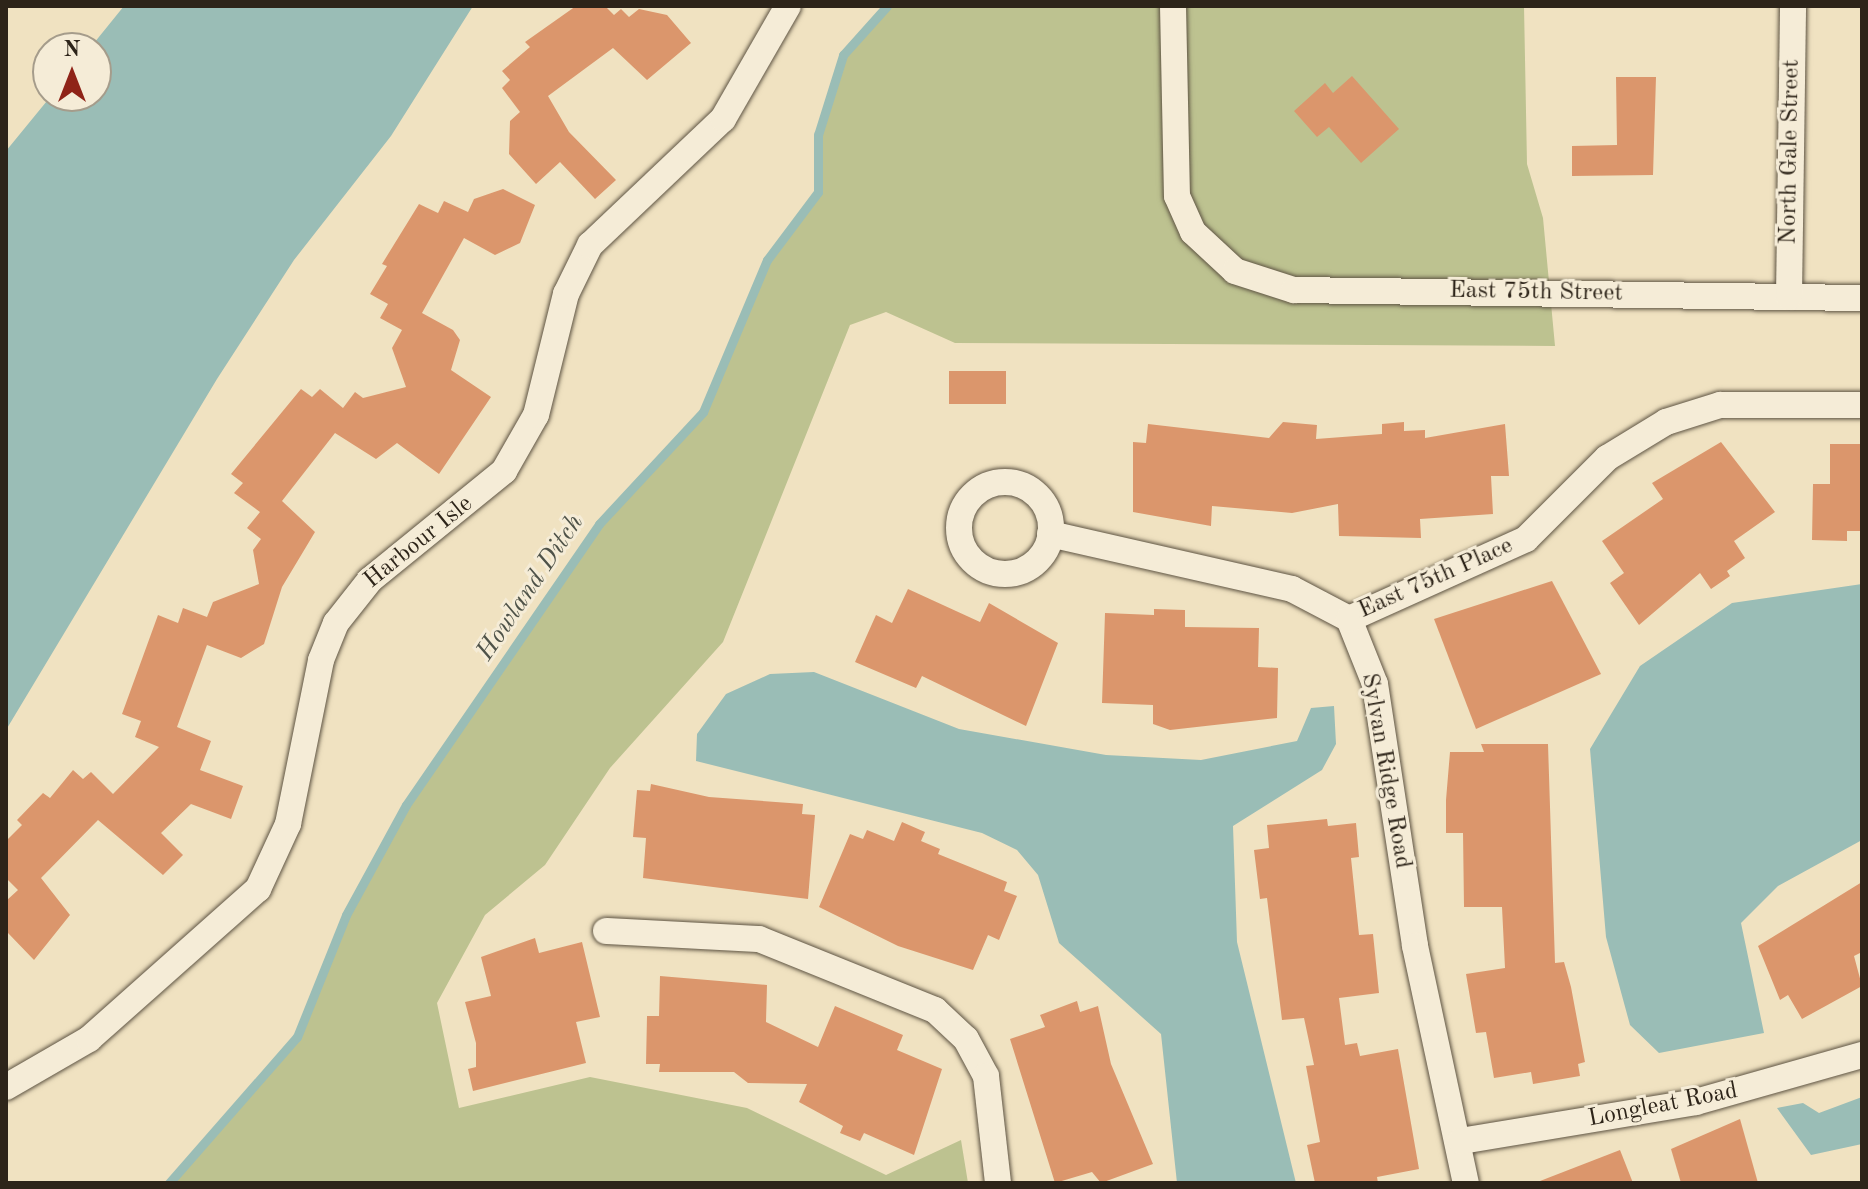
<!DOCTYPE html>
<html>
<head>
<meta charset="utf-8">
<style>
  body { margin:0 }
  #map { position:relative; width:1868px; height:1189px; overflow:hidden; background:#f0e2c1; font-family:"Old Standard TT",serif }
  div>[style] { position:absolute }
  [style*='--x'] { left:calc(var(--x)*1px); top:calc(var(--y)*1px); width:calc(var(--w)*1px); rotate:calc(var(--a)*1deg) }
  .green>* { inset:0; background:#bdc290 }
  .water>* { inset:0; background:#9abdb6 }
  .stream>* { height:9px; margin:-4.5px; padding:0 4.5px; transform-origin:4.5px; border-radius:4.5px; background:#9abdb6 }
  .building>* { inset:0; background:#db966c; transform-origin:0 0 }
  .roads { filter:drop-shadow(0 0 2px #5e5443) drop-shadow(0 0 2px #5e5443) }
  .street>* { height:26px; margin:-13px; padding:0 13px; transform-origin:13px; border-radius:13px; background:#f5ecd7 }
  .street>.ring { margin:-13px; padding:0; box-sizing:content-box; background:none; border:26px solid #f5ecd7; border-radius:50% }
  span { translate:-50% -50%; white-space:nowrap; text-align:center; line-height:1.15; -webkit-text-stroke:6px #f5ecd7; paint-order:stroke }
  .street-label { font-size:24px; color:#2d2419 }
  .water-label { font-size:26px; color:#4e5248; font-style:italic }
  .frame { position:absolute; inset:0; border:8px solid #2d2419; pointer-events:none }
  .north { position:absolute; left:32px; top:32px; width:80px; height:80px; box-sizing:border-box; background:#f5ecd7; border:2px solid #a59c8b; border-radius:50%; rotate:0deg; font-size:22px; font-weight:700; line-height:32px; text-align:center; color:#2d2419 }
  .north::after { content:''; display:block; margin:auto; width:28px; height:36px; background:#8f2418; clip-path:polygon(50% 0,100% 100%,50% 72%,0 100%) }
</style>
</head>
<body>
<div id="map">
  <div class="green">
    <i style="clip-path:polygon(887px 6px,1524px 6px,1527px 164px,1543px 218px,1555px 346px,955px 343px,886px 312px,850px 325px,723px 642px,610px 768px,545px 865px,485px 915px,437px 1003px,459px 1108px,590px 1077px,747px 1108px,886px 1175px,961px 1140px,968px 1183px,169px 1183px,297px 1037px,346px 915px,406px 805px,599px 524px,703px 412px,767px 260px,818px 192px,818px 135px,843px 55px)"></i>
  </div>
  <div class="water">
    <i style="clip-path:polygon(124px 6px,473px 6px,391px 136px,294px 260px,217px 379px,6px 730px,6px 151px,51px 96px,96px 96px,96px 48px,90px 48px)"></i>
    <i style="clip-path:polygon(1862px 584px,1862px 840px,1778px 886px,1741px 923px,1764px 1033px,1659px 1053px,1630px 1025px,1606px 937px,1590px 749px,1640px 666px,1732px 603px)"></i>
    <i style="clip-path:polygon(814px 672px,959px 729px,1106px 755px,1201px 760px,1297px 741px,1311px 708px,1334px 706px,1336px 744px,1322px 770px,1233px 826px,1237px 942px,1296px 1183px,1177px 1183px,1161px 1034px,1059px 943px,1038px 875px,1017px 850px,982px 833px,696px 761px,697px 734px,726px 694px,770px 674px)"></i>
    <i style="clip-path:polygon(1862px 1097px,1862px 1144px,1811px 1155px,1777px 1108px,1803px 1103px,1819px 1113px)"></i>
  </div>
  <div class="stream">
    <i style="--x:169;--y:1183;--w:194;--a:-48.8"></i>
    <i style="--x:297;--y:1037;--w:131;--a:-68.1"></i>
    <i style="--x:346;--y:915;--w:125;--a:-61.4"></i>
    <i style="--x:406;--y:805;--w:341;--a:-55.5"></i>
    <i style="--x:599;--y:524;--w:153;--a:-47.1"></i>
    <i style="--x:703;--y:412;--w:165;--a:-67.2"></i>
    <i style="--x:767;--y:260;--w:85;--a:-53.1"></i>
    <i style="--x:818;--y:192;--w:57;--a:-90"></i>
    <i style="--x:818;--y:135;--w:84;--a:-72.6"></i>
    <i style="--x:843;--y:55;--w:66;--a:-48.1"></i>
  </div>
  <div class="building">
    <i style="clip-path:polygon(576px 6px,605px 6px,614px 15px,621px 9px,629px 17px,639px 9px,667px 15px,691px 43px,647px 80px,613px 48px,548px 96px,569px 132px,616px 180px,595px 199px,560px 162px,536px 184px,509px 154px,510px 121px,520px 112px,502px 88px,510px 80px,502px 71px,530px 47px,525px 42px)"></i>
    <i style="clip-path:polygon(1352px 76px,1399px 129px,1361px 163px,1329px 127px,1317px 137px,1294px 111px,1325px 83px,1333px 93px)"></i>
    <i style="clip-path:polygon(1616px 77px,1656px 77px,1653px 175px,1572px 176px,1572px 146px,1617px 145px)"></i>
    <i style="clip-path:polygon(503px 189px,535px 205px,520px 243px,495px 255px,464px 238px,422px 313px,453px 330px,460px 340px,451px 370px,491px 397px,439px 474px,397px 443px,376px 459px,335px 433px,282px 501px,315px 532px,282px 587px,264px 644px,241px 658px,207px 645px,177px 727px,211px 741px,200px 770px,243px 786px,231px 819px,191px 804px,161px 833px,183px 855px,163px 875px,98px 820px,41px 878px,70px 915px,34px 960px,8px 933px,6px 901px,18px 890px,6px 878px,6px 841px,22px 825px,17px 820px,43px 793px,50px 798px,73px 770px,83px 779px,91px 772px,113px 794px,159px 747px,135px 737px,141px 721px,122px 714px,158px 615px,178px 623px,183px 608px,207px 617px,213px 602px,259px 584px,253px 550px,261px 539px,247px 528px,260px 512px,234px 493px,243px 483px,231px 474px,301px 389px,312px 397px,320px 389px,343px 408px,355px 392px,363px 398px,406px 387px,392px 348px,402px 330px,380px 318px,388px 304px,370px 294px,387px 266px,382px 264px,419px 204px,438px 213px,444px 201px,468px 212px,474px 199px)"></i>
    <i style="left:1006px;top:371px;width:33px;height:57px;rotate:90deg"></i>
    <i style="clip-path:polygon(1283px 422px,1317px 425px,1316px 439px,1382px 434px,1382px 424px,1404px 422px,1404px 431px,1425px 430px,1425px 438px,1505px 424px,1509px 476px,1491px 476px,1493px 514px,1420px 519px,1421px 538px,1339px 536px,1338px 504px,1292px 513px,1212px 506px,1211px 526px,1133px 512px,1133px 442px,1146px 443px,1148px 424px,1269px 438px)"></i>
    <i style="clip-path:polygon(1721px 442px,1775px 512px,1734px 541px,1745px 558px,1727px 571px,1730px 576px,1711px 589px,1700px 573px,1639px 625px,1610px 583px,1624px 573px,1602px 541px,1663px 499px,1652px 483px)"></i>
    <i style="clip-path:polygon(1830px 444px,1862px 444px,1862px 531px,1847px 531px,1847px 541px,1812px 540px,1813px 484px,1830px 484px)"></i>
    <i style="clip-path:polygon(1552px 581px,1601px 674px,1476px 729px,1434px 619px)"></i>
    <i style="clip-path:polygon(908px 589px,980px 622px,989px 603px,1058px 643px,1026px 726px,922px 676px,916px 688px,855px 662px,876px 615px,892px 623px)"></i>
    <i style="clip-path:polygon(1154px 609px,1185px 610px,1185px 627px,1259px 628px,1258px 667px,1278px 668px,1277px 718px,1170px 730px,1153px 724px,1153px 705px,1102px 703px,1105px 613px,1154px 615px)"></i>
    <i style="clip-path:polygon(1481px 744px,1548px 744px,1555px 963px,1564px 962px,1571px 987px,1585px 1062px,1578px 1064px,1580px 1076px,1533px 1084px,1531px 1072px,1494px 1078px,1486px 1032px,1476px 1033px,1466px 974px,1505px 968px,1502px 907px,1464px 907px,1463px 833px,1446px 833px,1446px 800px,1450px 752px,1484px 752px)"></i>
    <i style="clip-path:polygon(651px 784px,709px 797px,803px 804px,802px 814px,815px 815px,808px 899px,643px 878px,646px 838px,633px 837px,637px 790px,650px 791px)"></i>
    <i style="clip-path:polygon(1327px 819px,1328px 826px,1356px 823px,1359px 857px,1351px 858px,1359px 935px,1373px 934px,1379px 993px,1339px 998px,1345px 1045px,1357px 1043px,1360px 1056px,1398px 1049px,1419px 1169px,1377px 1177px,1378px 1183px,1315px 1183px,1307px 1145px,1320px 1142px,1306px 1066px,1314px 1065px,1304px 1018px,1282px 1020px,1267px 898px,1260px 899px,1254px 850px,1269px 848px,1267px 825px)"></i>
    <i style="clip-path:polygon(902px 822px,925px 832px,921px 841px,940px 849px,938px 854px,1007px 882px,1004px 891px,1017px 896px,999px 940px,988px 935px,973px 970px,898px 946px,819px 907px,850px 834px,863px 839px,867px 830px,894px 841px)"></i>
    <i style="clip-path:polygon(1862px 882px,1862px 952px,1854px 956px,1862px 986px,1802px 1019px,1788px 995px,1780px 1000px,1758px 946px)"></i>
    <i style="clip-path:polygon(535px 938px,539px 953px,582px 942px,600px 1017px,576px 1022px,586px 1063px,473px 1091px,468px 1069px,476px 1067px,476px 1043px,465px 1002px,491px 996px,481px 957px)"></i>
    <i style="clip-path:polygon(660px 976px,767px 985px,766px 1022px,818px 1047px,835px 1006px,903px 1035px,897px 1050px,942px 1069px,914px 1155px,864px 1133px,860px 1141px,840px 1133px,843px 1126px,799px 1102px,807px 1084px,748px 1083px,734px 1072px,659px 1072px,660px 1064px,646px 1064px,647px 1016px,659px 1016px)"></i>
    <i style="clip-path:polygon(1077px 1001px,1080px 1012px,1098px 1006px,1111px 1064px,1153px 1164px,1101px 1183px,1092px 1172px,1055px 1183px,1010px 1039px,1045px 1027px,1040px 1015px)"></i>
    <i style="clip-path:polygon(1740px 1119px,1758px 1183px,1681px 1183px,1671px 1149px)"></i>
    <i style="clip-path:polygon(1620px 1150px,1633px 1183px,1540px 1183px,1540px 1181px)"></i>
  </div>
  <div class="roads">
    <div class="street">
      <i style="--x:1173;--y:6;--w:190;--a:88.8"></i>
      <i style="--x:1177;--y:196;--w:39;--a:66"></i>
      <i style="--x:1193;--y:232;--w:57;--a:42.9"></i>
      <i style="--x:1235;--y:271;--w:62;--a:17.9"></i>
      <i style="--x:1294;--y:290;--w:568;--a:0.81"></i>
      <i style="--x:1789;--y:297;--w:291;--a:-89.2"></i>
      <i class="ring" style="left:959px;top:482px;width:66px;height:66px"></i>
      <i style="--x:1050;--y:534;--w:248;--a:12.8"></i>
      <i style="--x:1292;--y:589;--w:64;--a:27.8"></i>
      <i style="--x:1349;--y:619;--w:70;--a:68.2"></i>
      <i style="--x:1375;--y:684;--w:265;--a:81.3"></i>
      <i style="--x:1415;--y:946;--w:242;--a:77.9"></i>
      <i style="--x:1349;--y:619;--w:194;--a:-24.3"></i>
      <i style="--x:1526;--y:539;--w:115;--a:-45"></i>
      <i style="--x:1607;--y:458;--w:69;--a:-31.4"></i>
      <i style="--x:1666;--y:422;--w:57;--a:-17.5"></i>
      <i style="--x:1720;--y:405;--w:142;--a:0"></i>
      <i style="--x:606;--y:931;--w:153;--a:3"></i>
      <i style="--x:759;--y:939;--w:190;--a:22"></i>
      <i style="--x:935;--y:1010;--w:42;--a:43.1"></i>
      <i style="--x:966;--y:1039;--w:42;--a:61.6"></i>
      <i style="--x:986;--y:1076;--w:108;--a:83.6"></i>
      <i style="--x:6;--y:1087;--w:96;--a:-30"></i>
      <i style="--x:89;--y:1039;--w:226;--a:-41.6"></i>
      <i style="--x:258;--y:889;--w:72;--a:-65.2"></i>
      <i style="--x:288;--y:824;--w:167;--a:-78.6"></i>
      <i style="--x:321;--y:660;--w:40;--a:-68"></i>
      <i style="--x:336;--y:623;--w:55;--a:-51.7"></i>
      <i style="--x:370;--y:580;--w:173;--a:-39.1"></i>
      <i style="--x:504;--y:471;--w:64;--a:-60.3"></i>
      <i style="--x:536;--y:415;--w:125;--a:-76.1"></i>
      <i style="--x:566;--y:294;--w:55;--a:-63.9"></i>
      <i style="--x:590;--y:245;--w:183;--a:-43.5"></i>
      <i style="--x:723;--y:119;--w:130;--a:-60.1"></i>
      <i style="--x:1461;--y:1141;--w:238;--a:-9.4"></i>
      <i style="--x:1696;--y:1102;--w:173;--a:-15.8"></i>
    </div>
  </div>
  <div class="street-label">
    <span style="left:1791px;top:152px;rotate:-89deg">North Gale Street</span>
    <span style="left:1536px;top:293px;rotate:1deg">East 75th Street</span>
    <span style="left:419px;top:543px;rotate:-39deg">Harbour Isle</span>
    <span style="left:1436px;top:579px;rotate:-24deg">East 75th Place</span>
    <span style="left:1385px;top:771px;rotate:80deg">Sylvan Ridge Road</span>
    <span style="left:1663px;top:1106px;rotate:-11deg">Longleat Road</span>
  </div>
  <div class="water-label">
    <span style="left:531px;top:588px;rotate:-56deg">Howland Ditch</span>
  </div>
  <div class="frame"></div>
  <div class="north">N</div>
</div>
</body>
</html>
